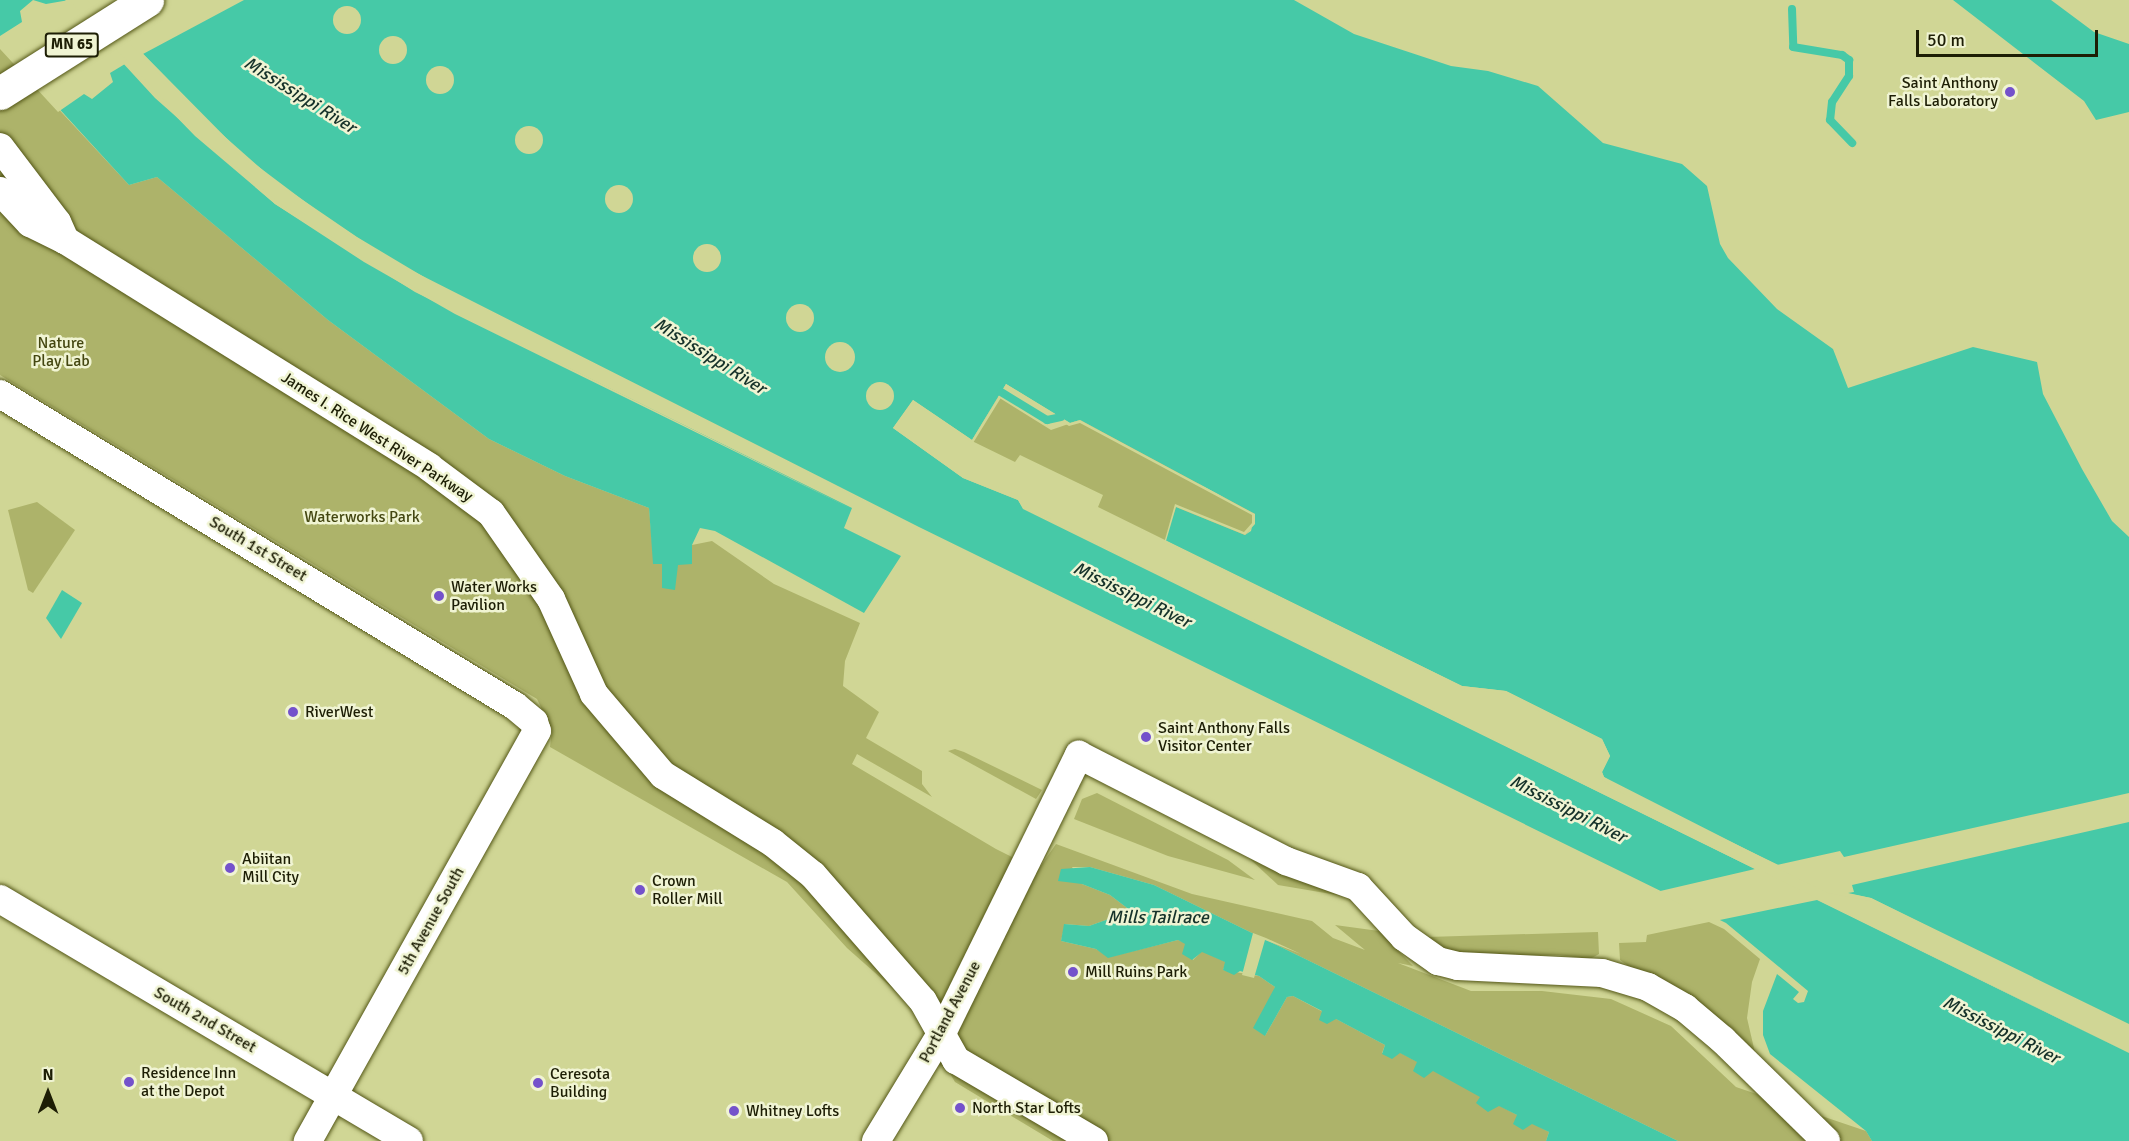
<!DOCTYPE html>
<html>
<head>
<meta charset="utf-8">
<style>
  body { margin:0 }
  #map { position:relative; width:2129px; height:1141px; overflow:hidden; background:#d0d695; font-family:Signika,sans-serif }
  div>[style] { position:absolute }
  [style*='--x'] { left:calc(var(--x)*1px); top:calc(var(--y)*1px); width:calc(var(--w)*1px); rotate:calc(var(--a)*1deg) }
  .green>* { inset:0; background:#adb36a }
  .water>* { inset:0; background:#46c9a7 }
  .pier>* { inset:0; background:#d0d695 }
  .round { border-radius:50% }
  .stream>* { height:8px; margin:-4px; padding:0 4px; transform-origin:4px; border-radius:4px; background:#46c9a7 }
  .roads { filter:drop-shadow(0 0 2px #535616) drop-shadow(0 0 2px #535616) }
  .minor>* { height:28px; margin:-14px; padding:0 14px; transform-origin:14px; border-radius:14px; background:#fff }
  .major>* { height:33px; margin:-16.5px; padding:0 16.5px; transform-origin:16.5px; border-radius:16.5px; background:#fff }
  .dots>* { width:16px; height:16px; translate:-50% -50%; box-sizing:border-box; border:3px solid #f0f4d3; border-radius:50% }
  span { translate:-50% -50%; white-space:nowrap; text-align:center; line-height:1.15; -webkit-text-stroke:5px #f0f4d3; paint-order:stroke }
  .shield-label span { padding:2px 4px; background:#f0f4d3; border:2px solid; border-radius:4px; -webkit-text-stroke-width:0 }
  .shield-label { font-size:15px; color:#1d1e05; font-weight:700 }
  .poi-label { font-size:16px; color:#1d1e05 }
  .right { translate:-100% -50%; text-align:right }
  .left { translate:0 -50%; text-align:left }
  .park-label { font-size:16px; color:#444711 }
  .street-label { font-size:16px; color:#1d1e05 }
  .water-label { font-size:18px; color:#16322a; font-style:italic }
  .north { position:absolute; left:18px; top:1063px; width:60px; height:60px; -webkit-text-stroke:4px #f0f4d3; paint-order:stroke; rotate:0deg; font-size:16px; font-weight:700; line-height:24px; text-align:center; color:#1d1e05 }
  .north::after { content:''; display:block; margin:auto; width:21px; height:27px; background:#1d1e05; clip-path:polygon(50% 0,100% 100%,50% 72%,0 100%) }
  .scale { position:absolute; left:1916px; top:30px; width:182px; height:27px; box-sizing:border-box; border:3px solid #1d1e05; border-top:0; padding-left:8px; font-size:18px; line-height:21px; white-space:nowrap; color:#1d1e05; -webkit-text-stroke:4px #f0f4d3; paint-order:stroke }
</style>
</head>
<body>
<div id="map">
  <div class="green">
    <i style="clip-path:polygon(0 46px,129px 185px,157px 177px,328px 320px,489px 439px,565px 476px,649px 508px,654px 564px,692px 564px,692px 545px,712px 541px,774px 584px,860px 623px,845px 661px,843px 686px,879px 712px,866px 738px,922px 771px,922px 784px,932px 797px,857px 754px,852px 764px,996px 849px,1038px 870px,1056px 844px,1192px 894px,1312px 921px,1333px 938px,1365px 950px,1335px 925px,1379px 931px,1413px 966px,1398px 963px,1471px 991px,1542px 991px,1611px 999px,1671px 1026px,1736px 1087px,1866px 1131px,1872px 1141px,1678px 1141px,1154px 885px,1090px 867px,1072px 867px,1082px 884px,1110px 895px,1131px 911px,1089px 926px,1065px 924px,1061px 941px,1096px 949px,1109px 957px,1178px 940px,1185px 943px,1193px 960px,1202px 951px,1226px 962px,1223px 970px,1259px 976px,1275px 987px,1265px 1036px,1287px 997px,1293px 996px,1385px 1045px,1382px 1053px,1399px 1052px,1549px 1132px,1546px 1141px,1053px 1141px,955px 1082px,908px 1002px,847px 948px,787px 882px,550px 747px,552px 730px,537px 699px,0 375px)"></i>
    <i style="clip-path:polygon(998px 397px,1051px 430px,1080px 420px,1184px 473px,1209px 491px,1248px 507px,1255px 514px,1255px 524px,1245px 535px,1165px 540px,1098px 507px,1103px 495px,1020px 455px,1015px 462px,972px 441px)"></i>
    <i style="clip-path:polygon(37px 502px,75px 530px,33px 593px,28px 590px,8px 510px)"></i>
    <i style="clip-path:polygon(955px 749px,964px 752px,1042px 790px,1036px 799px,948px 751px)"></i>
    <i style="clip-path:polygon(1097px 793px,1228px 860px,1255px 880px,1168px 856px,1074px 819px,1082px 799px)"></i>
    <i style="clip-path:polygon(1250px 859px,1355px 898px,1278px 885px)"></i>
    <i style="clip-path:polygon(1709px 922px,1724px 929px,1760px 959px,1752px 982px,1747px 1018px,1756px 1057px,1620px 960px,1619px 943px,1646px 942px,1647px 935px)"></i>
    <i style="clip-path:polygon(1598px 932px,1599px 954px,1590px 959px,1559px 955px,1480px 956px,1430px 947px,1427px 937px)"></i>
  </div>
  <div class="water">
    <i style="clip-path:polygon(0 0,65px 0,155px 98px,275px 204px,415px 292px,852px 508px,844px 528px,901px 556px,864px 613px,715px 531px,700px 528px,692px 545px,692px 564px,678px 565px,675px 590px,662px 588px,662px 564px,653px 564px,649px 508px,565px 476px,489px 439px,328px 320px,157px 177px,129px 185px,0 44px)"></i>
    <i style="clip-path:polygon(90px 0,1294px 0,1354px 34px,1451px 66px,1488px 71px,1538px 86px,1603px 143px,1682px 164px,1707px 186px,1720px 244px,1728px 258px,1777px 309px,1833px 349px,1848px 388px,1973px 347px,2037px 362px,2043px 394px,2082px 469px,2112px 521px,2129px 537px,2129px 1024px,1871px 898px,1830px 890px,1624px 790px,1604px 777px,1602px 772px,1610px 756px,1602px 739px,1506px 691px,1462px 686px,1165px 540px,1176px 507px,1245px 535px,1251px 531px,1255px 514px,1080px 420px,1070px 423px,1006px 384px,972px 440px,913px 400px,893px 428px,963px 478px,1018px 500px,1023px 509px,2129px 1053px,2129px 1141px,1872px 1141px,1866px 1131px,1770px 1054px,1763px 1035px,1763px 1011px,1777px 974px,1799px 992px,1793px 999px,1798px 1003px,1804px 1002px,1808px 991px,1726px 923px,919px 527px,395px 262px,324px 216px,243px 155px)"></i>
    <i style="clip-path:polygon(1953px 0,2051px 0,2094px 32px,2129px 44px,2129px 112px,2096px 120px,2084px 101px)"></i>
    <i style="clip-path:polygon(62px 590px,82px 603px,61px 639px,46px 618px)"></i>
    <i style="clip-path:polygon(1090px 867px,1154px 885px,1678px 1141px,1546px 1141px,1549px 1132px,1532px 1124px,1523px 1130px,1513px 1124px,1517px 1115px,1499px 1106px,1488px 1112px,1476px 1103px,1480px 1097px,1433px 1071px,1424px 1078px,1413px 1071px,1417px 1062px,1400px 1053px,1392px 1059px,1382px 1054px,1385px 1045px,1336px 1019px,1327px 1024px,1319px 1020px,1322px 1011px,1293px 996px,1287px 997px,1265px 1036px,1253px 1028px,1275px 987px,1259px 976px,1240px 971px,1234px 975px,1223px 970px,1225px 962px,1202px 952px,1192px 960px,1182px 954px,1185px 944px,1178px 940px,1108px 958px,1096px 949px,1061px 941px,1064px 924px,1089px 926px,1131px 911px,1110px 895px,1082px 884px,1058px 881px,1061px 869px)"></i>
  </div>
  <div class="pier">
    <i style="clip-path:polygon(33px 0,46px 4px,69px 0,197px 134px,277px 201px,366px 259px,456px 311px,854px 510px,455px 314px,364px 262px,275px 204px,195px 136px,125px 64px,110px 73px,113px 82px,92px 99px,84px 94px,58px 112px,0 49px,0 36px,22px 22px,20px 11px)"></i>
    <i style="clip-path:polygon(87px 0,244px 0,143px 54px,215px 128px,275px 181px,357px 237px,434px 283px,918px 529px,394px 264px,323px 218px,241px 157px)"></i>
    <i class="round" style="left:333px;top:6px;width:28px;height:28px"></i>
    <i class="round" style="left:379px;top:36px;width:28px;height:28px"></i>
    <i class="round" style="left:426px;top:66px;width:28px;height:28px"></i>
    <i class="round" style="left:515px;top:126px;width:28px;height:28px"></i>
    <i class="round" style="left:605px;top:185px;width:28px;height:28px"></i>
    <i class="round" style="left:693px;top:244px;width:28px;height:28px"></i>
    <i class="round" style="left:786px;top:304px;width:28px;height:28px"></i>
    <i class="round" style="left:825px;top:342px;width:30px;height:30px"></i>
    <i class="round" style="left:866px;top:382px;width:28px;height:28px"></i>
    <i style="clip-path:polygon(1006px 384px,1070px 423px,1080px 420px,1255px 514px,1255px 524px,1245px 535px,1176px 507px,1166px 541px,1462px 686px,1506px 691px,1602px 739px,1610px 756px,1602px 772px,1604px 777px,1777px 865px,1840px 851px,1844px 857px,2129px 793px,2129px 822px,1852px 885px,1854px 892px,1848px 893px,1871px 898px,2129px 1027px,1870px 901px,1828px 893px,1622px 793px,1601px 779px,1599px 771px,1606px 756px,1600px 742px,1505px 694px,1461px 688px,1164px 543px,1175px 504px,1244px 532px,1252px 523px,1252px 515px,1080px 423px,1069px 426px,1007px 388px,973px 443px,914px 404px,897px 427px,964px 476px,987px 487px,992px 484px,1020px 497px,1025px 506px,2129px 1053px,1817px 900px,1715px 921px,1656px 892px,1755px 869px,1023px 508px,1018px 500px,963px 478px,893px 428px,913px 400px,972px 440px)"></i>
    <i style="clip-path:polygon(1253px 933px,1266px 938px,1301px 954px,1265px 940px,1254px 978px,1242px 975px)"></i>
  </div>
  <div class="stream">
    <i style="--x:1792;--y:9;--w:38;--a:88"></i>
    <i style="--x:1793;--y:47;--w:50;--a:9.3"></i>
    <i style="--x:1842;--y:55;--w:9;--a:36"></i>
    <i style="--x:1849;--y:60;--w:16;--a:90"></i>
    <i style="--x:1849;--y:76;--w:31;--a:123"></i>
    <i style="--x:1832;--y:102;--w:18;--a:96"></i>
    <i style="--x:1830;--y:120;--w:32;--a:46"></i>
    <i style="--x:1001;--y:392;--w:54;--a:31.3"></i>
    <i style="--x:1047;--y:420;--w:14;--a:-12"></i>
  </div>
  <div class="roads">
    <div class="minor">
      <i style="--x:0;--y:147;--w:94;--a:52.8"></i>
      <i style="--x:57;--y:222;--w:20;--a:66"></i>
      <i style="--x:0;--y:191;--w:44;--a:46.8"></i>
      <i style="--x:30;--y:223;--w:39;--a:26"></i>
      <i style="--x:65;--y:240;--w:429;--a:31.9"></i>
      <i style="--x:429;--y:467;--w:77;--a:36.6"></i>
      <i style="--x:491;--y:513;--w:105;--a:55.1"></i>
      <i style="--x:551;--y:599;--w:104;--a:65.6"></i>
      <i style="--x:594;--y:694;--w:106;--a:49.6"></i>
      <i style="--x:663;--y:775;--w:129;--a:31.7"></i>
      <i style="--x:773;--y:843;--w:51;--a:38.7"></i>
      <i style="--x:813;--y:875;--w:167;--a:48.9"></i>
      <i style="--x:923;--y:1001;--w:68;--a:60.8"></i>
      <i style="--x:956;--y:1060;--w:160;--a:30.4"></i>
      <i style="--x:0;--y:394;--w:602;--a:31.21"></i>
      <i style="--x:515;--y:706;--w:25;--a:40"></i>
      <i style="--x:534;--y:722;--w:9;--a:72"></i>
      <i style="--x:537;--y:731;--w:470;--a:119.2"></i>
      <i style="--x:0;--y:899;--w:475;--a:30.6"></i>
      <i style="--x:876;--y:1141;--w:129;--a:-58.7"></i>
      <i style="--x:943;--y:1031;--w:308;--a:-63.8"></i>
      <i style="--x:1079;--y:755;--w:233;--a:27.1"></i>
      <i style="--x:1286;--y:861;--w:77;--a:19.9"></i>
      <i style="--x:1358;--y:887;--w:68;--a:47.4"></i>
      <i style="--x:1404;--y:937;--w:42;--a:35.2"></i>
      <i style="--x:1438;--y:961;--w:21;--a:14"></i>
      <i style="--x:1458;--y:966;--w:144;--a:2.8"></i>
      <i style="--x:1602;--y:973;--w:48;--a:16.9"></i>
      <i style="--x:1648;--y:987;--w:43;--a:29.6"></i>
      <i style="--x:1685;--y:1008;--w:50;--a:40.1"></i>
      <i style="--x:1723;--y:1040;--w:144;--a:44.4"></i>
    </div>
    <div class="major">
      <i style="--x:0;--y:93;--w:174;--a:-32.3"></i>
    </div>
  </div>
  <div class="dots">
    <i style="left:2010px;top:92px;background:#7452cb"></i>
    <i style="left:439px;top:596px;background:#7452cb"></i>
    <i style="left:293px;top:712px;background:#7452cb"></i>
    <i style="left:1146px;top:737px;background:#7452cb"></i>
    <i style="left:230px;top:868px;background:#7452cb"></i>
    <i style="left:640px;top:890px;background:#7452cb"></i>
    <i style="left:1073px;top:972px;background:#7452cb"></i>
    <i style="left:129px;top:1082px;background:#7452cb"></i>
    <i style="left:538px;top:1083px;background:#7452cb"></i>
    <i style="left:960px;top:1108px;background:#7452cb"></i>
    <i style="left:734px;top:1111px;background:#7452cb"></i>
  </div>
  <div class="shield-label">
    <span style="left:72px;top:45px">MN 65</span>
  </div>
  <div class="poi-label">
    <span class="right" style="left:1998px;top:92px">Saint Anthony<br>Falls Laboratory</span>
    <span class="left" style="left:451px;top:596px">Water Works<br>Pavilion</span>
    <span class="left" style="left:305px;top:712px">RiverWest</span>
    <span class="left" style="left:1158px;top:737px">Saint Anthony Falls<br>Visitor Center</span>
    <span class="left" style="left:242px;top:868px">Abiitan<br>Mill City</span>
    <span class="left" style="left:652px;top:890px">Crown<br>Roller Mill</span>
    <span class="left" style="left:1085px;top:972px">Mill Ruins Park</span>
    <span class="left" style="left:141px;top:1082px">Residence Inn<br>at the Depot</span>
    <span class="left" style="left:550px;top:1083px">Ceresota<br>Building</span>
    <span class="left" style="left:972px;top:1108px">North Star Lofts</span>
    <span class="left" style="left:746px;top:1111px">Whitney Lofts</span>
  </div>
  <div class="park-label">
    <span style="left:61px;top:352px">Nature<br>Play Lab</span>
    <span style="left:362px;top:517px">Waterworks Park</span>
  </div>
  <div class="street-label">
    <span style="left:377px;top:437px;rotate:33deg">James I. Rice West River Parkway</span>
    <span style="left:258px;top:549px;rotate:31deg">South 1st Street</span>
    <span style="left:431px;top:921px;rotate:-61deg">5th Avenue South</span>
    <span style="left:950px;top:1012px;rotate:-62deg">Portland Avenue</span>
    <span style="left:205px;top:1020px;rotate:30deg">South 2nd Street</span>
  </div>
  <div class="water-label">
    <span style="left:300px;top:95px;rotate:32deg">Mississippi River</span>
    <span style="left:710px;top:356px;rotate:32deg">Mississippi River</span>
    <span style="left:1132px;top:595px;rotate:26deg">Mississippi River</span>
    <span style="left:1568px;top:809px;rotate:27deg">Mississippi River</span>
    <span style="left:1158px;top:917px">Mills Tailrace</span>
    <span style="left:2001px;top:1030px;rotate:27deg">Mississippi River</span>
  </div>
  <div class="north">N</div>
  <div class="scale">50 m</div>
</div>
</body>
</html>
